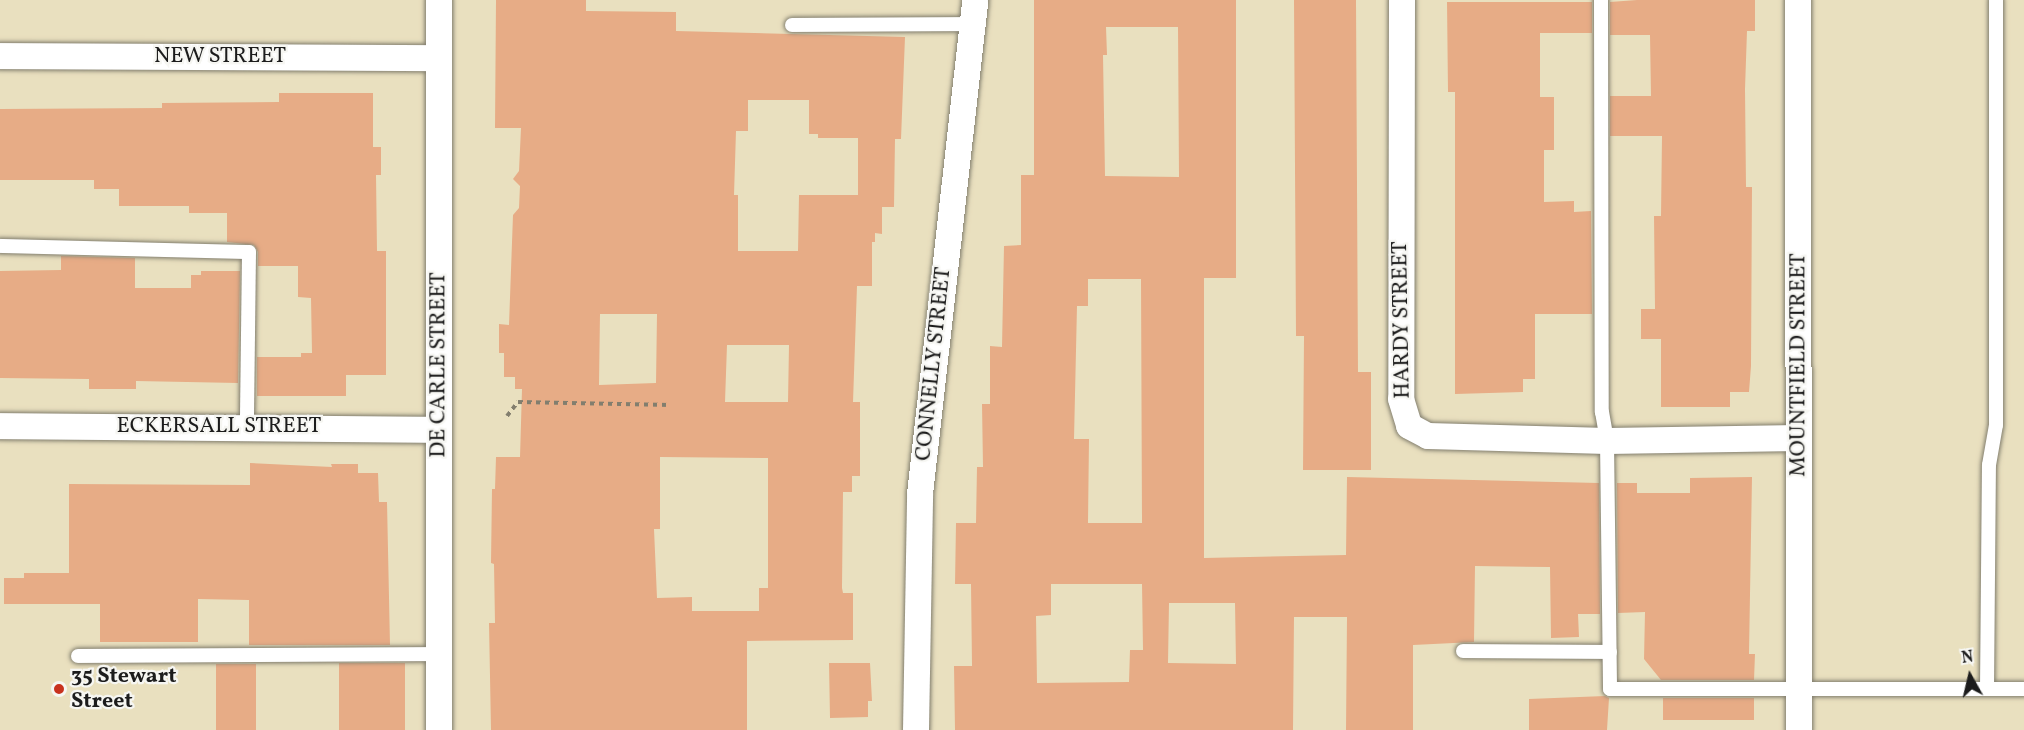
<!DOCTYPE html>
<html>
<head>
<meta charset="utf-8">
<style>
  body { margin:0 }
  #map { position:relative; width:2024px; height:730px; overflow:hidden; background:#e9e0bf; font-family:Vollkorn,serif }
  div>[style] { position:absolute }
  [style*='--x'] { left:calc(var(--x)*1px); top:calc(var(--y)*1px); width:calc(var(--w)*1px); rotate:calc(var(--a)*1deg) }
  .building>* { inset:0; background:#e7ac86; transform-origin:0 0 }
  .path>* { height:4px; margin-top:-2px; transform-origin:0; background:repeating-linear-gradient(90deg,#827e6e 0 4.5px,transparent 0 9px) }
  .roads { filter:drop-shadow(0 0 2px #827e6e) drop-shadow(0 0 2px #827e6e) }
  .lane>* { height:14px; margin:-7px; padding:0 7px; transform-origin:7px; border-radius:7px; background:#fff }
  .street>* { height:26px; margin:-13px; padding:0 13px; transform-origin:13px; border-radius:13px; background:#fff }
  .dots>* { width:16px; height:16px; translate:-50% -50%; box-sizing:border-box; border:3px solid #f6f6f2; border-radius:50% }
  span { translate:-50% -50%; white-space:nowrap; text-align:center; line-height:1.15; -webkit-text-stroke:4.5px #f6f6f2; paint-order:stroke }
  .street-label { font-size:22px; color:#1c1c1c }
  .poi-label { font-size:22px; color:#1c1c1c; font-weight:700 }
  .left { translate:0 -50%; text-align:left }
  .north { position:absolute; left:1940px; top:646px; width:60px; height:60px; -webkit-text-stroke:4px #f6f6f2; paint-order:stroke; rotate:352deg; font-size:16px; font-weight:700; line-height:24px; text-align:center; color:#1c1c1c }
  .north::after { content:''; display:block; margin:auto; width:21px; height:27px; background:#1c1c1c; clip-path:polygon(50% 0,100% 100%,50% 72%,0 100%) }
</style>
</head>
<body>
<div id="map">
  <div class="building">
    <i style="clip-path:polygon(evenodd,496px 0,586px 0,586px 11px,676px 12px,676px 31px,905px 37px,901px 139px,895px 139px,894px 207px,882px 207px,882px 234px,875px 233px,875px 242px,872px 242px,872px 286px,857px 286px,853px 402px,860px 402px,860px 476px,852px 476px,852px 492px,843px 492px,842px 588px,843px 593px,853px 593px,853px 640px,747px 641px,747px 730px,491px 730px,489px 623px,495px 623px,494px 564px,491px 563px,492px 489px,495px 489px,496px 457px,520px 457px,522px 389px,515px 389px,515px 377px,504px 377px,504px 353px,499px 353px,499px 324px,509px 325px,513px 215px,519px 208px,520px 186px,513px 179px,519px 171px,521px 128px,495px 128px,496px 0,748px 100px,809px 100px,809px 134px,818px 134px,818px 138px,858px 138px,858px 195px,799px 195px,798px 251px,738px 251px,738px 195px,734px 195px,736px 131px,748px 131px,748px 100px,496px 0,600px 314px,657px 314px,656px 383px,599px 385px,600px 314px,496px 0,727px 345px,789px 345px,788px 402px,725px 402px,727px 345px,496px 0,660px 457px,768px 458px,768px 588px,759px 588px,759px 611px,692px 611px,692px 597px,657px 598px,654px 529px,660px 529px,660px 457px)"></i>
    <i style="clip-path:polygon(evenodd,1034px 0,1236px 0,1236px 278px,1204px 278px,1204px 558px,1346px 555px,1347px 477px,1599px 483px,1600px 614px,1578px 614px,1579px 637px,1551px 638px,1550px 567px,1475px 566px,1474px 642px,1413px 645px,1413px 730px,1346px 730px,1347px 617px,1294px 617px,1293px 730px,955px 730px,954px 666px,972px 666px,971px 584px,955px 584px,956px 523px,976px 523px,977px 467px,983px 467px,982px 404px,990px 404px,990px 346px,1002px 347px,1004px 246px,1021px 245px,1021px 175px,1034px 175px,1034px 0,1106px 27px,1178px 27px,1179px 177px,1105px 176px,1103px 55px,1107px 55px,1106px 27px,1034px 0,1088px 279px,1141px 279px,1142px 523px,1088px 523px,1089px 439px,1074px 439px,1077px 306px,1088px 306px,1088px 279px,1034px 0,1051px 584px,1142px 584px,1143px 650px,1130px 650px,1129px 682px,1037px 683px,1036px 616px,1051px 615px,1051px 584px,1034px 0,1169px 603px,1235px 603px,1236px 664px,1168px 663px,1169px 603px)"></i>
    <i style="clip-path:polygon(1294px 0,1356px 0,1358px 372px,1371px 372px,1371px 470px,1303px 470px,1304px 336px,1296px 336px)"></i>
    <i style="clip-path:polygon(1637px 0,1755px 0,1755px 31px,1747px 31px,1745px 89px,1746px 187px,1752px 187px,1751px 366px,1749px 392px,1730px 392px,1730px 407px,1661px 407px,1661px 339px,1641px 339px,1641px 309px,1655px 309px,1654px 216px,1661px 216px,1662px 136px,1610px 136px,1610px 96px,1651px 96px,1650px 35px,1610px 35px,1610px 2px)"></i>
    <i style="clip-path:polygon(1447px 2px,1592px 2px,1592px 33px,1540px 33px,1540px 97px,1554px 97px,1554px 150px,1544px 150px,1544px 202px,1574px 201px,1574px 212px,1591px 211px,1592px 314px,1535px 314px,1535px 379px,1523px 379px,1523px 392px,1455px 394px,1455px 92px,1448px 92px)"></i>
    <i style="clip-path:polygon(279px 93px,373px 93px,373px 147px,381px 147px,381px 175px,376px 175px,377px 251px,386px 251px,386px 375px,346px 375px,346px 396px,257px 396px,257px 357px,301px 357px,301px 353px,312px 353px,311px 298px,298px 297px,298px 266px,258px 266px,258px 252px,254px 245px,227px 242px,227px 213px,189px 213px,189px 206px,119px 206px,119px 189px,94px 189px,94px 180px,0 180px,0 109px,162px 108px,162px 103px,279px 102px)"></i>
    <i style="clip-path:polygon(61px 256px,135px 258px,135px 288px,191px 288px,191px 275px,201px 275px,201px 271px,240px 271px,238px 383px,136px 381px,136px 389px,89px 389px,89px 379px,0 378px,0 271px,61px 270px)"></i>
    <i style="clip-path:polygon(250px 463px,332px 467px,331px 464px,358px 464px,358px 473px,378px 473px,379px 502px,387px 502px,390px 645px,249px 645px,249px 600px,198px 599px,198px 642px,100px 642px,100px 604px,4px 604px,4px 578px,24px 578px,24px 573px,69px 573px,69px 484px,250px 485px)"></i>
    <i style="clip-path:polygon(1752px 477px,1749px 654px,1755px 654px,1754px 680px,1661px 680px,1644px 659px,1645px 612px,1618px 613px,1617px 483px,1637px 483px,1637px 493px,1690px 493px,1690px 478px)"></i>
    <i style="left:405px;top:663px;width:67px;height:66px;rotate:90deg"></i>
    <i style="clip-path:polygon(829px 663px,870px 663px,872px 701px,868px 701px,868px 717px,830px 718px)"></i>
    <i style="left:216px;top:664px;width:40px;height:66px"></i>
    <i style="clip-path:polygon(1605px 696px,1609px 698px,1607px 730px,1529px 730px,1529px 699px)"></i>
    <i style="left:1663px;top:698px;width:91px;height:22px"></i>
  </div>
  <div class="path">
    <i style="--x:507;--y:416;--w:18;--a:-52"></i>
    <i style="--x:518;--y:402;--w:153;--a:1.1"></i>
  </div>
  <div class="roads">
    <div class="lane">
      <i style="--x:1601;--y:0;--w:412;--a:89.9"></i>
      <i style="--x:1602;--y:412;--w:29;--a:80"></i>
      <i style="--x:1607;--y:441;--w:248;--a:89.3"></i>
      <i style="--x:1610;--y:689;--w:414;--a:0"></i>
      <i style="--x:792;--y:25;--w:182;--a:-0.3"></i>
      <i style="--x:0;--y:246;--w:249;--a:1.4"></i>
      <i style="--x:249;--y:252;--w:175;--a:90.7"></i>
      <i style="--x:1463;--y:651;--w:147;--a:0.4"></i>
      <i style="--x:78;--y:656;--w:362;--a:-0.3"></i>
      <i style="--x:1987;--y:689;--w:224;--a:-89.5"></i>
      <i style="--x:1989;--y:465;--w:41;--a:-80.1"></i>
      <i style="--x:1996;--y:425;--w:425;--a:-90"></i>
    </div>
    <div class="street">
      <i style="--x:439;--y:0;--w:730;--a:90"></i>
      <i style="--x:1402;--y:0;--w:399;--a:90.1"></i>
      <i style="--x:1401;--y:399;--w:28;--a:73"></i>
      <i style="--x:1409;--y:426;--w:21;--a:28"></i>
      <i style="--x:1428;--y:436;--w:179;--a:1.6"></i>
      <i style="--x:1607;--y:441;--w:192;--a:-0.9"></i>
      <i style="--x:1798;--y:0;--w:730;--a:89.92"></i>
      <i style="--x:0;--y:56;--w:439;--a:0.3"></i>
      <i style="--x:0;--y:426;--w:439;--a:0.5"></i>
      <i style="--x:916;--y:730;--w:236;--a:-89"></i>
      <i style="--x:920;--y:494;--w:497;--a:-83.6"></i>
    </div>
  </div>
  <div class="dots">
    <i style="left:59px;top:689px;background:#c8321e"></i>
  </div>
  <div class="street-label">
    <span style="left:220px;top:57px">NEW STREET</span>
    <span style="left:1402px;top:320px;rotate:-91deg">HARDY STREET</span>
    <span style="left:934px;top:364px;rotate:-84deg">CONNELLY STREET</span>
    <span style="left:439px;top:365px;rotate:-90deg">DE CARLE STREET</span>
    <span style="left:1799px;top:365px;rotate:-90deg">MOUNTFIELD STREET</span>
    <span style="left:219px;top:427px">ECKERSALL STREET</span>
  </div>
  <div class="poi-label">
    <span class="left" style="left:71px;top:689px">35 Stewart<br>Street</span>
  </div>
  <div class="north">N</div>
</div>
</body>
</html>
